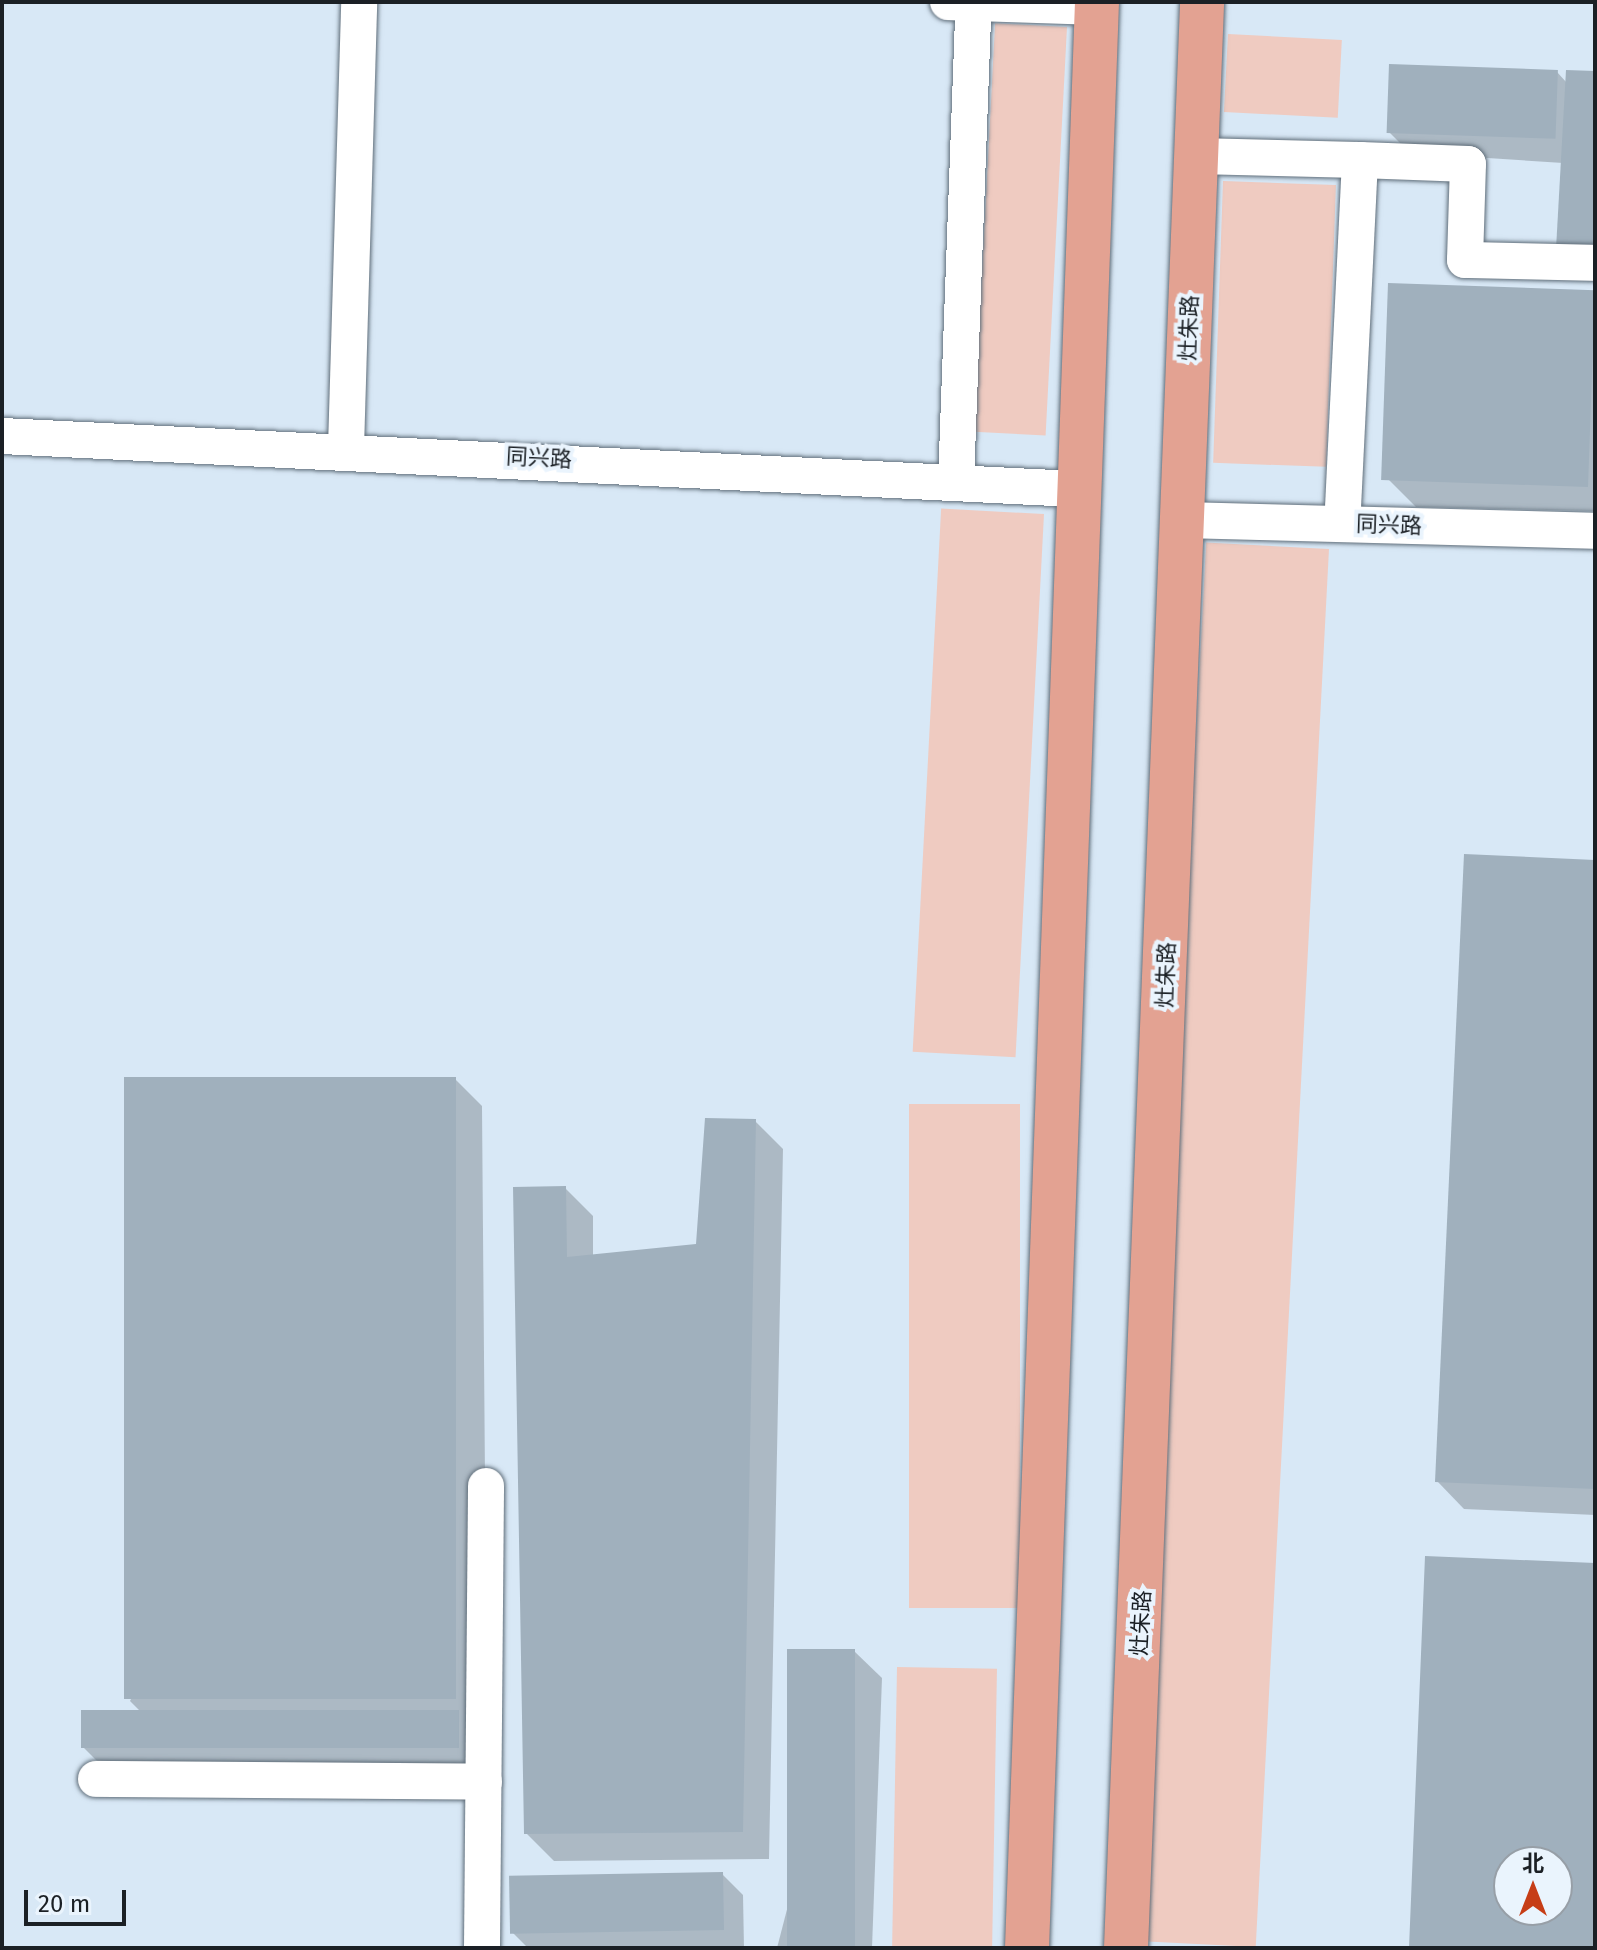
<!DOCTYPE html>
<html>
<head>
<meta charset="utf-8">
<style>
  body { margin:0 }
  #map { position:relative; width:1597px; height:1950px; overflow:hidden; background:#d8e8f6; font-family:"Fira Sans","Noto Sans SC",sans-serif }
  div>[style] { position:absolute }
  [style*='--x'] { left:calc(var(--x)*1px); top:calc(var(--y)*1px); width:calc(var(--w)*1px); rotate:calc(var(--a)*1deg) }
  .green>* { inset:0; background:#efcbc1; transform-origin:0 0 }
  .shadow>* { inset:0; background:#0003 }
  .building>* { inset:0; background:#a0b0bd; transform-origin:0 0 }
  .roads { filter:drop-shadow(0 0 2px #606e7a) drop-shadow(0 0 2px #606e7a) }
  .minor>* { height:36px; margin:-18px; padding:0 18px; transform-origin:18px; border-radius:18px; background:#fff }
  .major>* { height:44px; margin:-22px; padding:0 22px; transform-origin:22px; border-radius:22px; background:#e3a292 }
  span { translate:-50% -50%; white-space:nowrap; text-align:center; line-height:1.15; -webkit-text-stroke:8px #eaf4fd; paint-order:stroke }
  .street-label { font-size:22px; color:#1b2025 }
  .frame { position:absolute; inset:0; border:4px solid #1b2025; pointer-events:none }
  .north { position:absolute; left:1493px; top:1846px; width:80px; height:80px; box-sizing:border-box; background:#eaf4fd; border:2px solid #979fa7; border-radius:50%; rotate:0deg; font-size:22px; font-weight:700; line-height:32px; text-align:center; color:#1b2025 }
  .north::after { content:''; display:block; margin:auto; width:28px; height:36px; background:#c63d16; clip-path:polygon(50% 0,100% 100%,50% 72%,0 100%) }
  .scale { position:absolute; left:24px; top:1890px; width:102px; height:36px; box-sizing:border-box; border:4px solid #1b2025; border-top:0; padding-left:10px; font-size:24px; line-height:28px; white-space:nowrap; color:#1b2025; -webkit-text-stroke:6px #eaf4fd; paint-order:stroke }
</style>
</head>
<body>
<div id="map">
  <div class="green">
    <i style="left:1067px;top:27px;width:409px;height:72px;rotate:93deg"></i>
    <i style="left:1228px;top:34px;width:114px;height:78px;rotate:3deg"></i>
    <i style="left:1223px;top:181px;width:113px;height:282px;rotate:2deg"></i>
    <i style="left:1044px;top:514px;width:544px;height:103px;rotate:93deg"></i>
    <i style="left:1329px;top:549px;width:1400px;height:123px;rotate:93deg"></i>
    <i style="left:909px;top:1104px;width:111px;height:504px"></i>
    <i style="left:897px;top:1667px;width:100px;height:282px;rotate:1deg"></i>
  </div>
  <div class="shadow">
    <i style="clip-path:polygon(1557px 72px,1567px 83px,1595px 73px,1563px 163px,1410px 153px,1389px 132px)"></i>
    <i style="clip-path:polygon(1595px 292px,1595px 511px,1416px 507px,1388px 479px)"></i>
    <i style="clip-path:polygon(1595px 862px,1595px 1515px,1464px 1509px,1437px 1481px)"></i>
    <i style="clip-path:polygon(455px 1079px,482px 1106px,487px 1726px,479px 1769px,104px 1768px,83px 1747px,141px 1712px,130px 1701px)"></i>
    <i style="clip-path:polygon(755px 1121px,783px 1149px,769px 1859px,554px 1861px,526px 1833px,565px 1188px,593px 1216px,593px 1256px,698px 1246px)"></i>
    <i style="clip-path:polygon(854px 1651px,882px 1678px,872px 1948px,777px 1948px)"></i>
    <i style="clip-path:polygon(722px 1874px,743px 1895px,744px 1948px,528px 1948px,512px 1932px)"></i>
  </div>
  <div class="building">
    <i style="left:1389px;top:64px;width:169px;height:69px;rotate:2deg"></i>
    <i style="clip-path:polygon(1566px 70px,1595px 71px,1595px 250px,1556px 249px)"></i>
    <i style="left:1388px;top:283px;width:207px;height:197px;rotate:2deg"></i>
    <i style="clip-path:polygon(1464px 854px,1595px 860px,1595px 1489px,1435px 1482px)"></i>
    <i style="left:456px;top:1077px;width:622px;height:332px;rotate:90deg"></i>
    <i style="clip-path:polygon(705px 1118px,756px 1119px,743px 1832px,524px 1834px,513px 1187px,566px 1186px,567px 1257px,696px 1244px)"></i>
    <i style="clip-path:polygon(evenodd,1425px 1556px,1595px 1563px,1595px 1948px,1409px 1948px,1425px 1556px,1509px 1862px,1557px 1862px,1557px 1910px,1509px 1910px,1509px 1862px)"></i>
    <i style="left:787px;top:1649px;width:68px;height:299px"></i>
    <i style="left:81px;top:1710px;width:378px;height:38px"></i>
    <i style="left:723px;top:1872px;width:58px;height:214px;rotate:89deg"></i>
  </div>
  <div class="roads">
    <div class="minor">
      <i style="--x:948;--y:2;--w:148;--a:1.9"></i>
      <i style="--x:1195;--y:156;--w:165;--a:1.4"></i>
      <i style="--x:1360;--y:160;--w:363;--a:92.8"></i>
      <i style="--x:1360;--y:160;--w:108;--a:2.1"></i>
      <i style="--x:1468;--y:164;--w:96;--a:91.8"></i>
      <i style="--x:1465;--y:260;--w:130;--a:1.3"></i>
      <i style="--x:2;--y:436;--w:1074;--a:2.83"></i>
      <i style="--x:346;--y:448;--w:446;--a:-88.3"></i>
      <i style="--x:956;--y:482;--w:480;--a:-87.9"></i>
      <i style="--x:1182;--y:520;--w:413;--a:1.5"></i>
      <i style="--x:96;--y:1779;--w:388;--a:0.4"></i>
      <i style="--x:482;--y:1948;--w:462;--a:-89.5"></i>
    </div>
    <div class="major">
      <i style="--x:1027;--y:1948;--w:1947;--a:-87.94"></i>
      <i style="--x:1126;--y:1948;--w:1947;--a:-87.76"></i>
    </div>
  </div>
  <div class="street-label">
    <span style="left:1189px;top:328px;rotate:-88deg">灶朱路</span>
    <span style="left:539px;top:458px;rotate:3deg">同兴路</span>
    <span style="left:1389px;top:525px;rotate:2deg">同兴路</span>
    <span style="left:1166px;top:975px;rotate:-88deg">灶朱路</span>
    <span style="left:1141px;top:1623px;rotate:-87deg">灶朱路</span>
  </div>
  <div class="frame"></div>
  <div class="north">北</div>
  <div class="scale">20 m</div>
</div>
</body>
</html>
